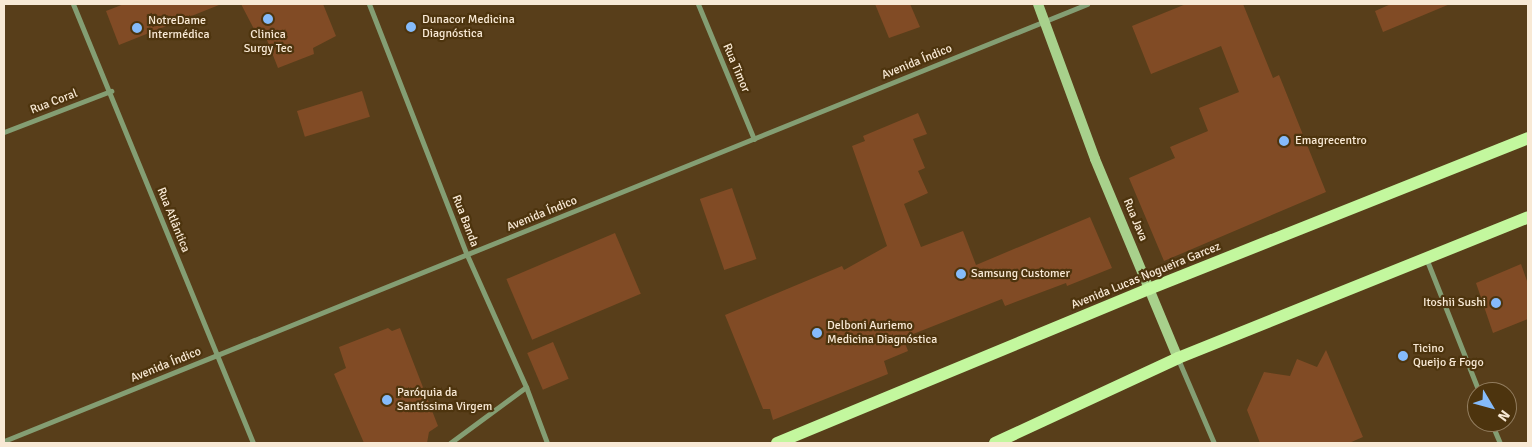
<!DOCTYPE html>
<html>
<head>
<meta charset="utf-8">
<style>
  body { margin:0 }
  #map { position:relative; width:1532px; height:447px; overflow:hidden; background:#583e1a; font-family:Signika,sans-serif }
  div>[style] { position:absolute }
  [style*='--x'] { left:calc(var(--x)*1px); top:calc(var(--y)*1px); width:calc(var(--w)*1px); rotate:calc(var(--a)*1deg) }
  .building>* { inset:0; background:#814b25; transform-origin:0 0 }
  .street>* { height:5px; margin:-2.5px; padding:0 2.5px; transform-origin:2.5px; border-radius:2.5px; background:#849e73 }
  .secondary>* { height:10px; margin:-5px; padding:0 5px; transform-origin:5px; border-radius:5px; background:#a8d18c }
  .primary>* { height:12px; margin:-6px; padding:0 6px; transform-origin:6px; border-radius:6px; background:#c3f79e }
  .dots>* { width:14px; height:14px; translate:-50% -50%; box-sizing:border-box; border:2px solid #4d340e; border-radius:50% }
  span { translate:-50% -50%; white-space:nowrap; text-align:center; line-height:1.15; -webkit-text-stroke:4.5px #4d340e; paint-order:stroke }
  .poi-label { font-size:12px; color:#f8e9d5 }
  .left { translate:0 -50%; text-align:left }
  .right { translate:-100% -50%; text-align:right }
  .street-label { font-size:12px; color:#f8e9d5 }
  .frame { position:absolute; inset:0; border:5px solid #f8e9d5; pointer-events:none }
  .north { position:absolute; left:1467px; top:382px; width:50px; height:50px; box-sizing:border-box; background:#4d340e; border:1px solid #917c5e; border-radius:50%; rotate:127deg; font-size:14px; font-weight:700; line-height:20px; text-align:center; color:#f8e9d5 }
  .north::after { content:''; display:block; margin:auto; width:18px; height:22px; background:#85bbfb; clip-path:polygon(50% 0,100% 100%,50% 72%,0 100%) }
</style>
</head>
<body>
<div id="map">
  <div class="building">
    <i style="clip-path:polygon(124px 4px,219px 4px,219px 5px,119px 45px,106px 11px)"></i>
    <i style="clip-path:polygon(241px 4px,323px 4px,336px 36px,313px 48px,314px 54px,278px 68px,263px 30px,256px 33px)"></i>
    <i style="clip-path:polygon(875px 4px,910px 4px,920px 27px,889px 38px)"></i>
    <i style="clip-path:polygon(1186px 4px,1243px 4px,1273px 78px,1279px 75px,1326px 192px,1164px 261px,1129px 178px,1175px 158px,1170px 147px,1208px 131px,1199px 108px,1239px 92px,1221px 46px,1151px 74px,1132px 26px)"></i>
    <i style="clip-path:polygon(1391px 4px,1450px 4px,1383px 32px,1375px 11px)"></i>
    <i style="left:362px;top:91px;width:27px;height:68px;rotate:73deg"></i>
    <i style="clip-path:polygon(918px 113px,927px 134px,913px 139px,925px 168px,918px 171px,928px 193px,904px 204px,921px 247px,963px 231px,976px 265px,1090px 217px,1112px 268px,1067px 286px,1066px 283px,1005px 306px,1002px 299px,903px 338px,908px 351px,884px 361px,888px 374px,773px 420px,770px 409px,763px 409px,725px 315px,842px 266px,844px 270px,887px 246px,852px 146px,865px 141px,863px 136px)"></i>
    <i style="left:732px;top:188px;width:75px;height:34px;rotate:71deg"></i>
    <i style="left:615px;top:233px;width:66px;height:118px;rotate:67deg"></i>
    <i style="clip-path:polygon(1521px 264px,1528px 284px,1528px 319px,1493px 333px,1476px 283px)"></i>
    <i style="clip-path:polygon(388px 328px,392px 331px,400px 328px,438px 426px,429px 432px,427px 443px,364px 443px,334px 374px,346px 368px,339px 347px)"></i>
    <i style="left:553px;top:342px;width:40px;height:28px;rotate:67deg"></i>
    <i style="clip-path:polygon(1326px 350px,1363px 437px,1349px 443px,1260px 443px,1247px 410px,1264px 372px,1290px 376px,1297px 359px,1317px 367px)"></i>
  </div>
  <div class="street">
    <i style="--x:73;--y:4;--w:474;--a:67.7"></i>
    <i style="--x:369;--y:4;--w:269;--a:68.7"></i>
    <i style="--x:467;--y:255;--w:145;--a:65.9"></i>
    <i style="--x:526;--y:387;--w:60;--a:69.4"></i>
    <i style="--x:698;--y:4;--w:146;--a:67.5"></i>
    <i style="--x:4;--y:132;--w:115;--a:-21"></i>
    <i style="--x:1426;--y:258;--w:144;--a:68.4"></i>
    <i style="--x:1178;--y:359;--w:91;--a:66.8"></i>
    <i style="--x:1491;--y:422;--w:23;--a:67"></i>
    <i style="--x:4;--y:441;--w:1168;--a:-21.97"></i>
    <i style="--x:450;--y:443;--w:94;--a:-36.4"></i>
  </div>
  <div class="secondary">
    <i style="--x:1038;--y:4;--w:165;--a:69.8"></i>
    <i style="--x:1095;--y:159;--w:216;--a:67.4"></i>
  </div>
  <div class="primary">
    <i style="--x:777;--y:443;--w:403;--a:-22.5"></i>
    <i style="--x:1149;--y:289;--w:408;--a:-21.7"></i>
    <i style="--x:995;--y:443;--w:202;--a:-24.9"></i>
    <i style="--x:1178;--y:358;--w:377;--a:-21.9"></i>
  </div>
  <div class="dots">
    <i style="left:268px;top:19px;background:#85bbfb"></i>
    <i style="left:411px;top:27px;background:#85bbfb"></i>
    <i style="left:137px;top:28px;background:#85bbfb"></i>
    <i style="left:1284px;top:141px;background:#85bbfb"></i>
    <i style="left:961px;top:274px;background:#85bbfb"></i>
    <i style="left:1496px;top:303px;background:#85bbfb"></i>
    <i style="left:817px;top:333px;background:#85bbfb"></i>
    <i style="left:1403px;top:356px;background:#85bbfb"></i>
    <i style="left:387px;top:400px;background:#85bbfb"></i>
  </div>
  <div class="poi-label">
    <span class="left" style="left:422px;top:27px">Dunacor Medicina<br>Diagnóstica</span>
    <span class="left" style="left:148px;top:28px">NotreDame<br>Intermédica</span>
    <span style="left:268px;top:42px">Clinica<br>Surgy Tec</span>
    <span class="left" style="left:1295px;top:141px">Emagrecentro</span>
    <span class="left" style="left:971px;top:274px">Samsung Customer</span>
    <span class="right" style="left:1486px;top:303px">Itoshii Sushi</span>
    <span class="left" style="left:827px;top:333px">Delboni Auriemo<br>Medicina Diagnóstica</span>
    <span class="left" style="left:1413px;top:356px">Ticino<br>Queijo &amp; Fogo</span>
    <span class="left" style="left:397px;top:400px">Paróquia da<br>Santíssima Virgem</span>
  </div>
  <div class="street-label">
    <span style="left:917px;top:62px;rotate:-22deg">Avenida Índico</span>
    <span style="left:736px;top:68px;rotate:67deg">Rua Timor</span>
    <span style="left:54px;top:102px;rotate:-21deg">Rua Coral</span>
    <span style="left:542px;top:214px;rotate:-22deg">Avenida Índico</span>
    <span style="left:173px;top:220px;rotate:68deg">Rua Atlântica</span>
    <span style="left:1135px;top:220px;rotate:67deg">Rua Java</span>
    <span style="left:465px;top:221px;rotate:69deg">Rua Banda</span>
    <span style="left:1146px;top:276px;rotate:-22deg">Avenida Lucas Nogueira Garcez</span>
    <span style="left:166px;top:365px;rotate:-22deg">Avenida Índico</span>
  </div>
  <div class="frame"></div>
  <div class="north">N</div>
</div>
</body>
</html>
